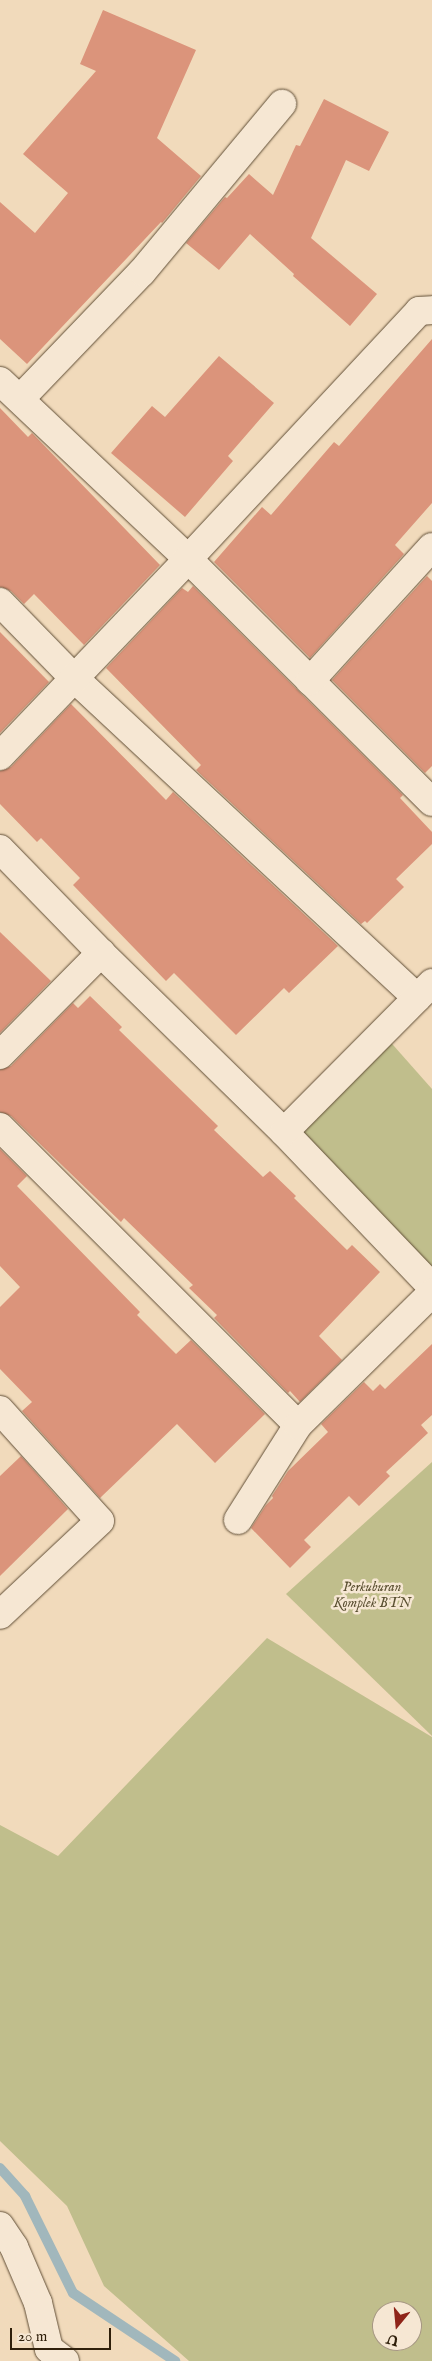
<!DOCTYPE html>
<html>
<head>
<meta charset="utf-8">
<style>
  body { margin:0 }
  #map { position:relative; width:432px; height:2361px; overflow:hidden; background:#f1dabb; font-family:"IM FELL English",serif }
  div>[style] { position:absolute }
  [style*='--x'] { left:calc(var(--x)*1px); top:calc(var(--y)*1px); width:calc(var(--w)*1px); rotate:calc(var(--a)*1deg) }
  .green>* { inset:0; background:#c0be8c }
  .stream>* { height:10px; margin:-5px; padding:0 5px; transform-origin:5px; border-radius:5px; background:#a1b7bc }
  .building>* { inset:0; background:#db947b }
  .roads { filter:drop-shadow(0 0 1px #604e36) drop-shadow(0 0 1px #604e36) }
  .minor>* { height:28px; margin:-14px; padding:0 14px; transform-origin:14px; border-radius:14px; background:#f6e7d3 }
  span { translate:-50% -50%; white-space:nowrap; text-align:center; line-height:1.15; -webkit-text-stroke:5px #f6e7d3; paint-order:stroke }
  .park-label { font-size:14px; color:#5a4f31; font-style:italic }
  .north { position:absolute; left:372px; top:2301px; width:50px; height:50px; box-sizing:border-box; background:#f6e7d3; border:1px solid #a69783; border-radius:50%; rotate:197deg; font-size:14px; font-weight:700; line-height:20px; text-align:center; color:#2f1f0a }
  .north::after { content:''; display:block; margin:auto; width:18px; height:22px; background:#8f2418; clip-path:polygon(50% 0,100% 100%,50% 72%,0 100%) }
  .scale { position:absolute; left:10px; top:2328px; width:101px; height:22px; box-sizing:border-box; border:2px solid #2f1f0a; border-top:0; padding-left:6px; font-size:15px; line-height:18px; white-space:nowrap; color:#2f1f0a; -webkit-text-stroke:4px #f6e7d3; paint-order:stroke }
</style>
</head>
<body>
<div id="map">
  <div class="green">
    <i style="clip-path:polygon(386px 1037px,432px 1089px,432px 1267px,291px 1132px)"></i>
    <i style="clip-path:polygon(432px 1462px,432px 1736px,286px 1594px)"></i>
    <i style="clip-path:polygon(evenodd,267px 1638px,432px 1737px,432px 2361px,189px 2361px,104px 2286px,67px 2206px,0 2141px,0 1825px,58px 1856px,267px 1638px,382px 2311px,412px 2311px,412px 2341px,382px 2341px,382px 2311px)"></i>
  </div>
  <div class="stream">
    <i style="--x:0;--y:2168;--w:38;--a:48"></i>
    <i style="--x:25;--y:2196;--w:108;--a:63.7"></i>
    <i style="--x:73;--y:2293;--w:123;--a:33.7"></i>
  </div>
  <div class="building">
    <i style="clip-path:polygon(103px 10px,196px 50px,157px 138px,201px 176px,162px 223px,161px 222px,27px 364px,0 339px,0 202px,35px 233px,68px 193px,23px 154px,96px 71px,80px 64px)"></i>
    <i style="clip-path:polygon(324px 99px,389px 132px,369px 171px,346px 160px,311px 238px,377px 294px,350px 326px,293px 276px,294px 274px,250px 234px,219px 270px,186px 243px,225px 197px,227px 198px,249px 174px,273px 195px,296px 145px,300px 146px)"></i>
    <i style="clip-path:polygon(432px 339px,432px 503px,395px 545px,404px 554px,310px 658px,214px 562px,262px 507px,271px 515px,334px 442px,339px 446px)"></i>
    <i style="clip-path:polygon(219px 356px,274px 403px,228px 456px,233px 461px,185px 517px,111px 453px,152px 406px,165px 417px)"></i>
    <i style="clip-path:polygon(0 408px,28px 437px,32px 433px,160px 565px,84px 645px,34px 594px,24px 604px,11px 591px,0 587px)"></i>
    <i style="clip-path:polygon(427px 576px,432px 581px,432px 766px,425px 773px,332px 680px)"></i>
    <i style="clip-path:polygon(193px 586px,403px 795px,400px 798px,432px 832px,432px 844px,396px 879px,404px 887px,367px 923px,365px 921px,361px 924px,196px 770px,201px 765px,106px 668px,182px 588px,188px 592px)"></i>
    <i style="clip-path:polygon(0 632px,49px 682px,0 733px)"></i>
    <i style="clip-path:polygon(71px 704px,166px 800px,173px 792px,338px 946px,289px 993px,284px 988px,236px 1035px,174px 973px,166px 981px,73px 885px,80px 878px,41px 838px,37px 842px,0 804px,0 771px,11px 767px)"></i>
    <i style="clip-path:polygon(0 932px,51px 981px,0 1033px)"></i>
    <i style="clip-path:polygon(90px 996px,122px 1027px,119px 1030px,218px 1126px,214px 1130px,263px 1177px,270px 1171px,296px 1196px,294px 1198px,347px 1250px,352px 1245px,380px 1272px,319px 1336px,342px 1360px,300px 1402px,290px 1391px,288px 1393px,214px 1318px,217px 1315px,189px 1288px,193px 1285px,124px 1218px,121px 1222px,11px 1116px,0 1112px,0 1070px,11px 1066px,73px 1003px,78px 1008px)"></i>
    <i style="clip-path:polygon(0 1149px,27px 1176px,17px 1186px,140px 1312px,137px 1315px,176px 1354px,191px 1340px,265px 1414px,215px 1463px,177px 1424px,100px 1498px,22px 1411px,32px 1402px,0 1369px,0 1307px,20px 1287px,0 1266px)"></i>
    <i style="clip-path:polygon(432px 1344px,432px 1415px,421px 1425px,428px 1433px,386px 1472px,390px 1476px,359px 1506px,349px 1496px,304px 1540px,311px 1547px,290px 1568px,251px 1528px,266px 1505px,273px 1498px,272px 1496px,288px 1471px,328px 1432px,321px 1424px,364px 1382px,373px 1391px,380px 1384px,385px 1389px)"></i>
    <i style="clip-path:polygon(21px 1456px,68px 1509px,0 1576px,0 1476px)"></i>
  </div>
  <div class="roads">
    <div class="minor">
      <i style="--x:0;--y:381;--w:259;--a:43.4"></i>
      <i style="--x:188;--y:559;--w:344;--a:44.9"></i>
      <i style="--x:20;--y:399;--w:176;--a:-46.2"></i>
      <i style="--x:142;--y:272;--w:219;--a:-50.2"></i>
      <i style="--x:0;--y:602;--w:106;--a:45.8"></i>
      <i style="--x:74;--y:678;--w:469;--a:43"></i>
      <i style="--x:310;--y:681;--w:181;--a:-47.7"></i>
      <i style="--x:0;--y:756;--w:272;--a:-46.3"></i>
      <i style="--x:188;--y:559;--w:339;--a:-47"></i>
      <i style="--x:419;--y:311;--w:13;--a:-4"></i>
      <i style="--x:0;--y:849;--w:145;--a:45.8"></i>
      <i style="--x:101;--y:953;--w:256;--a:44.4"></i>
      <i style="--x:284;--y:1132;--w:214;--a:46.3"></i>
      <i style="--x:0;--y:1055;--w:144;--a:-45.3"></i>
      <i style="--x:0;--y:1127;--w:421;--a:45"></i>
      <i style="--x:284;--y:1132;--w:210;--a:-45.2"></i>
      <i style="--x:0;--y:1410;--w:149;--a:48"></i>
      <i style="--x:100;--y:1521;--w:137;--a:136.8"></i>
      <i style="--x:238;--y:1520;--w:112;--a:-57.7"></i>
      <i style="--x:298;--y:1425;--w:188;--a:-44.6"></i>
      <i style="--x:0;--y:2226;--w:25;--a:56"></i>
      <i style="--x:14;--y:2247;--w:61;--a:66.8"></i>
      <i style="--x:38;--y:2303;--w:47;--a:76.6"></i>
      <i style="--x:49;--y:2349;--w:20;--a:37"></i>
    </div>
  </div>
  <div class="park-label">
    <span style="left:372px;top:1595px">Perkuburan<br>Komplek BTN</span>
  </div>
  <div class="north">U</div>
  <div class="scale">20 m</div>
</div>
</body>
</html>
